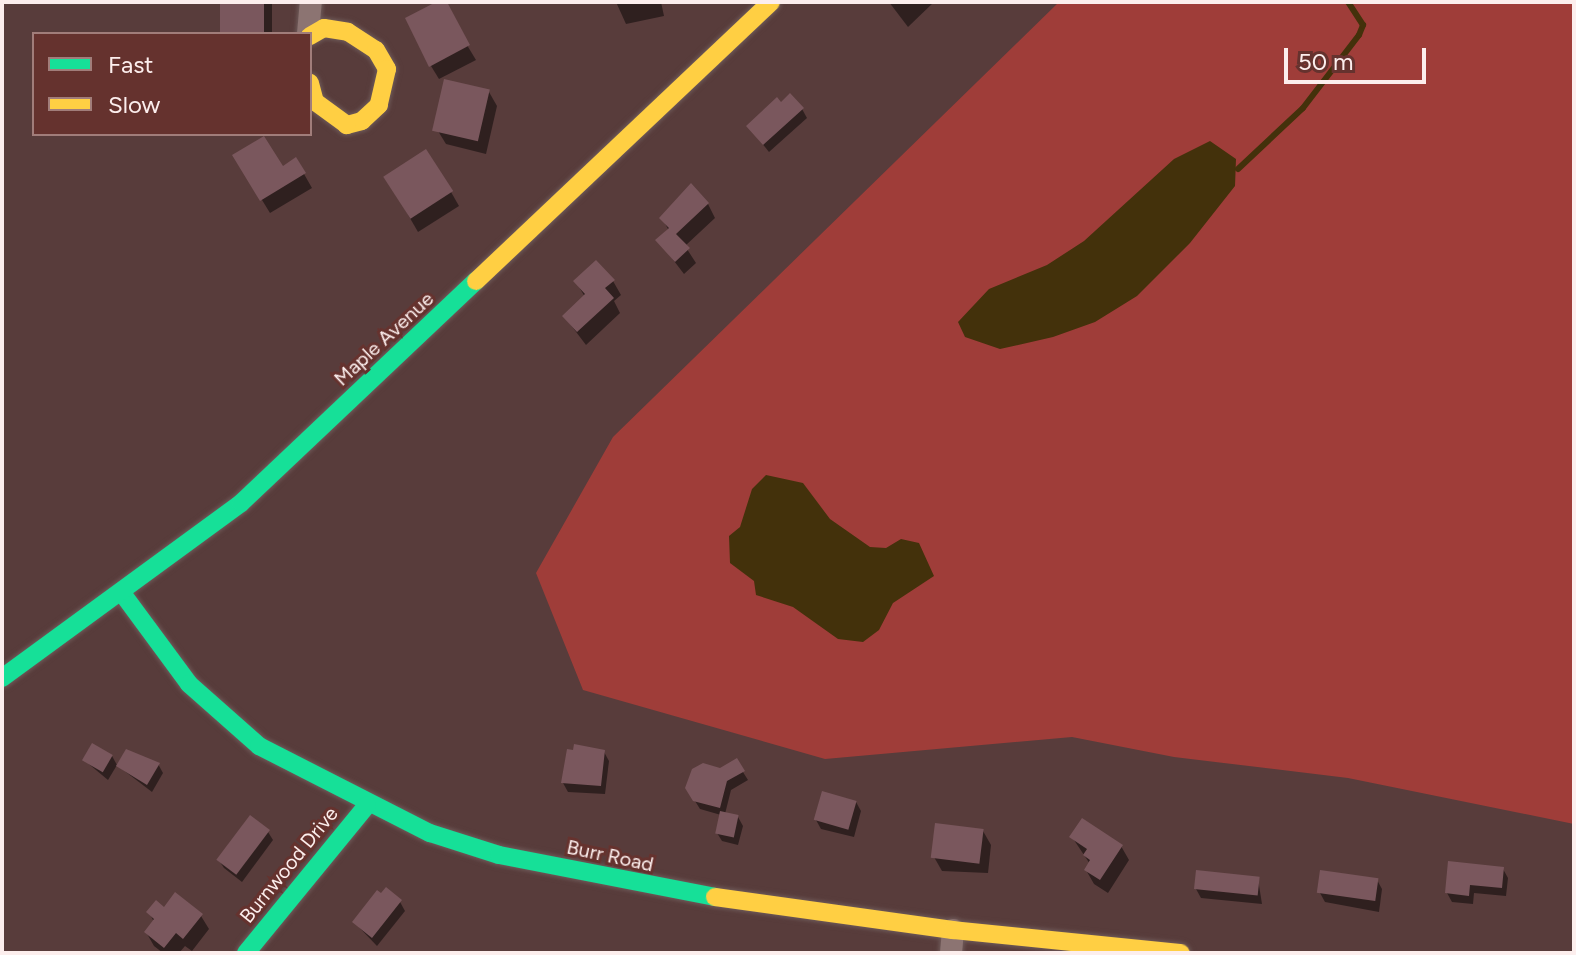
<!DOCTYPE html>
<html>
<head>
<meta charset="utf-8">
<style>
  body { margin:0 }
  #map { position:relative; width:1576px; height:955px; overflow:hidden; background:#583c3b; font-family:Figtree,sans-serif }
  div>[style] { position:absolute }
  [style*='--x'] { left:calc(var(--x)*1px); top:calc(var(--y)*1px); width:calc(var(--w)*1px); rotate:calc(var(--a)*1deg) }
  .green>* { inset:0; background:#9f3d39 }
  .water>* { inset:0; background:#43310b }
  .shadow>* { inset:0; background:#0007; transform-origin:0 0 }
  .stream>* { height:6px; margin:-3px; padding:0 3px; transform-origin:3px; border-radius:3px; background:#43310b }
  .building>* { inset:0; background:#7a575d; transform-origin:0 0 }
  .roads { filter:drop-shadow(0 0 2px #6e5a59) drop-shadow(0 0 2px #6e5a59) }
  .street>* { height:22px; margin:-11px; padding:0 11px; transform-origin:11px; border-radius:11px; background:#8c7472 }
  .fast>* { height:18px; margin:-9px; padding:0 9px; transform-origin:9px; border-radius:9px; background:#16e098 }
  .slow>* { height:18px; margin:-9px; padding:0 9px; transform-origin:9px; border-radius:9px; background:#ffcf43 }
  span { translate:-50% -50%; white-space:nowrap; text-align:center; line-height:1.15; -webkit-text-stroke:6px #65322e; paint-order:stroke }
  .street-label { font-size:20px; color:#fceeed }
  .frame { position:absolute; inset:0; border:4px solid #fceeed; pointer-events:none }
  .legend { position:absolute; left:32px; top:32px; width:280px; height:104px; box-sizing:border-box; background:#65322e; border:2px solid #a17d7a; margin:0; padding:10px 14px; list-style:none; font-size:24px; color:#fceeed }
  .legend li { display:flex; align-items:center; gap:16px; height:40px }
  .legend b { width:40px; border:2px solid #a17d7a }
  .scale { position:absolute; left:1284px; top:48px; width:142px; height:36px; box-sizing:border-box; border:4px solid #fceeed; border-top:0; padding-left:10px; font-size:24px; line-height:28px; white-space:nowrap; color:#fceeed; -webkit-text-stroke:6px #65322e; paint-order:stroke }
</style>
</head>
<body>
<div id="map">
  <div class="green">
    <i style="clip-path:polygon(1059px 2px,1574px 2px,1574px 824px,1348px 778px,1174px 757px,1072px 737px,825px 759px,583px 690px,536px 573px,613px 437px)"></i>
  </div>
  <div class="water">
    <i style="clip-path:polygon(1210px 141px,1236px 159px,1235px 186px,1190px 243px,1137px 296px,1095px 322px,1053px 337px,1000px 349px,965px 337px,958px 322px,989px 289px,1047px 265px,1084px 241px,1174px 159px)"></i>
    <i style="clip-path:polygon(766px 475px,803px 483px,830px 519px,870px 547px,886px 548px,901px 539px,919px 543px,934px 576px,893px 603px,879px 630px,863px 642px,838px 639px,793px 607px,756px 595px,754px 581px,730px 563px,729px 536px,740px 527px,752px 489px)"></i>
  </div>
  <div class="shadow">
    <i style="left:222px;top:2px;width:50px;height:32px"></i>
    <i style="clip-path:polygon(441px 2px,476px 60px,439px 79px,431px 66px)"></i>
    <i style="clip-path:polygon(616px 2px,661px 2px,664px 16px,626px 24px)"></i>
    <i style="clip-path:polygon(889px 2px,934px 2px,908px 27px)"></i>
    <i style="clip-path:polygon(489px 92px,497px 106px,486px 154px,446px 144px,438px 131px)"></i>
    <i style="clip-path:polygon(802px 109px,807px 118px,769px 152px,748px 126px)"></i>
    <i style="clip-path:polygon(235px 156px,282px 169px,296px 160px,312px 188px,270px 213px)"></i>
    <i style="clip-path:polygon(388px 180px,451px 192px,459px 206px,418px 232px)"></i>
    <i style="clip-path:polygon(708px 204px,715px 218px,685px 246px,696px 263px,684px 274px,658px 240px,668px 229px,662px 218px)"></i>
    <i style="clip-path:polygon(613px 281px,621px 295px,614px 301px,620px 313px,586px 345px,564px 316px,585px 297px,576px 282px)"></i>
    <i style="clip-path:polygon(604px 752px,609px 761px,605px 794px,568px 792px,563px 783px)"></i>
    <i style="clip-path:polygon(112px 756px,117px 765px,108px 780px,84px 760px)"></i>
    <i style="clip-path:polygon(736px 761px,748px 780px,731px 790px,725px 814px,738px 817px,743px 826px,738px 845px,722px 841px,717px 833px,721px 815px,700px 809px,687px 788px)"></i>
    <i style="clip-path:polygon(158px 764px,163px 773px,152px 792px,118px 766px)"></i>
    <i style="clip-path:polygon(856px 802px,861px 811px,854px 837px,821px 829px,816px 820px)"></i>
    <i style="clip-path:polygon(983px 831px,991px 845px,988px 873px,942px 871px,934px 857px)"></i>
    <i style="clip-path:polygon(268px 832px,273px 840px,242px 882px,224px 868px,218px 859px)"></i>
    <i style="clip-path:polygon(1072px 837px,1121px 846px,1129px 860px,1108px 893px,1094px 884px,1086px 870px,1090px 864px)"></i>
    <i style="clip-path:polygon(1503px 869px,1508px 878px,1506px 896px,1474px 893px,1473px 904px,1452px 902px,1447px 893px)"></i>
    <i style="clip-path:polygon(1258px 879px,1262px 904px,1201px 898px,1196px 889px)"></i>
    <i style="clip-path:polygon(1377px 880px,1382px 889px,1379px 912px,1325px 902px,1320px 893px)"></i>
    <i style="clip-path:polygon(400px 902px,405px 911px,377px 946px,354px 922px)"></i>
    <i style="clip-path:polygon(164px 910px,201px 916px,209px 929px,192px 951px,185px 946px,179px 953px,163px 953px,154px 946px,146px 932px,154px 922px,149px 912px)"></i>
  </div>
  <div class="stream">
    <i style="--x:1238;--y:169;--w:89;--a:-43.2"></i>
    <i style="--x:1303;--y:108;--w:92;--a:-52.5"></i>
    <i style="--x:1359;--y:35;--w:11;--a:-68"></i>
    <i style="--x:1363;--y:25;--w:27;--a:-123"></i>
  </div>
  <div class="building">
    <i style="left:220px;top:2px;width:44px;height:32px"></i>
    <i style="clip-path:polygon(436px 2px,447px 2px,470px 45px,429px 67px,405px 18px)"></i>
    <i style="left:444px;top:79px;width:47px;height:53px;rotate:13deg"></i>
    <i style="clip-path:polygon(790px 93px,804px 108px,763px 145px,746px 126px,777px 97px,781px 102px)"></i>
    <i style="clip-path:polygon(264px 136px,283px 166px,296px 157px,306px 173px,260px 201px,232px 155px)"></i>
    <i style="left:426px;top:149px;width:50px;height:51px;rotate:57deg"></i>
    <i style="clip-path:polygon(691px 183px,709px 203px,676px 234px,690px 248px,675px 262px,655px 240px,669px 228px,659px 218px)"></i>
    <i style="clip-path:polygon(596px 260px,615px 280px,605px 288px,614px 298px,577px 332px,562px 316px,585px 294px,573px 281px)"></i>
    <i style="left:92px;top:743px;width:24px;height:20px;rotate:30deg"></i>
    <i style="clip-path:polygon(574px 744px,605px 750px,601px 786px,561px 783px,567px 749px,573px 750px)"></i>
    <i style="clip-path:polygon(126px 749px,160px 763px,147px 785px,116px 766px)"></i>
    <i style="clip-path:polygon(737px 758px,745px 771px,727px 781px,720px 808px,693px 801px,685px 788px,692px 769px,703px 763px,720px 768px)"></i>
    <i style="left:822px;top:791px;width:36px;height:30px;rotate:16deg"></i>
    <i style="left:720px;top:811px;width:19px;height:23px;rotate:12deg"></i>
    <i style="left:250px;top:815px;width:25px;height:56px;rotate:37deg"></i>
    <i style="clip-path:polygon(1082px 818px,1123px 845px,1100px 880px,1084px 870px,1090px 860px,1083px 855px,1087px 849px,1069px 837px)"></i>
    <i style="left:935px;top:823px;width:49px;height:35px;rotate:7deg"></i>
    <i style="clip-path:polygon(1448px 861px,1504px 867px,1502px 888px,1470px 885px,1469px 896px,1445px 893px)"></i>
    <i style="left:1196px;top:870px;width:64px;height:19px;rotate:6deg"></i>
    <i style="left:1320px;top:870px;width:59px;height:23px;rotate:8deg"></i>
    <i style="clip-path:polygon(386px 887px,402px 900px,372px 938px,352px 922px,377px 890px,381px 893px)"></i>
    <i style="clip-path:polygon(175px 892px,203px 914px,183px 939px,176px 933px,164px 948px,144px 932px,154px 919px,146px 912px,156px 900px,164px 907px)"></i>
  </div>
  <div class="roads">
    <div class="street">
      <i style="--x:308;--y:34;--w:32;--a:-85"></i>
      <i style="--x:951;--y:953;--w:23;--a:-85"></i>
    </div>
    <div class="fast">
      <i style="--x:122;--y:593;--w:113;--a:53.6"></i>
      <i style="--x:189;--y:684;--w:94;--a:41.5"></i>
      <i style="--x:259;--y:746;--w:192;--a:27"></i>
      <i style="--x:430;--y:833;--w:72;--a:17.7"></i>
      <i style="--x:499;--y:855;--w:220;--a:11"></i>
      <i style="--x:2;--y:678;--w:296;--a:-36.2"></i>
      <i style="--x:241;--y:503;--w:323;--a:-43.4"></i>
      <i style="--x:246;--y:953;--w:191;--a:-50.7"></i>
    </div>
    <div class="slow">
      <i style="--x:310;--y:36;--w:16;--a:-30"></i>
      <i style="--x:324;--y:28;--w:24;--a:9"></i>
      <i style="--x:348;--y:32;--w:33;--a:33"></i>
      <i style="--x:376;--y:50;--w:22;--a:60"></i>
      <i style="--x:387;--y:69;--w:37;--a:103"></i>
      <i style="--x:379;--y:105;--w:23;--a:137"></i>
      <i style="--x:362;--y:121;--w:16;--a:165"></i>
      <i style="--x:347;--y:125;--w:39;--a:-144"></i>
      <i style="--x:315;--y:102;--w:20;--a:-105"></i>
      <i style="--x:476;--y:281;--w:406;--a:-43.4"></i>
      <i style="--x:715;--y:897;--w:240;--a:7.9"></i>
      <i style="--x:953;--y:930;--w:229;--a:5.8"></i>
    </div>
  </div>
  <div class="street-label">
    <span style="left:384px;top:339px;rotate:-43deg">Maple Avenue</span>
    <span style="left:610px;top:856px;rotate:12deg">Burr Road</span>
    <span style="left:289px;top:865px;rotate:-51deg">Burnwood Drive</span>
  </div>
  <div class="frame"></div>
  <ul class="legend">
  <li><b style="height:10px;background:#16e098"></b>Fast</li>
  <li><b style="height:10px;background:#ffcf43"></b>Slow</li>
  </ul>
  <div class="scale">50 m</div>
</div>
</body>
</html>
